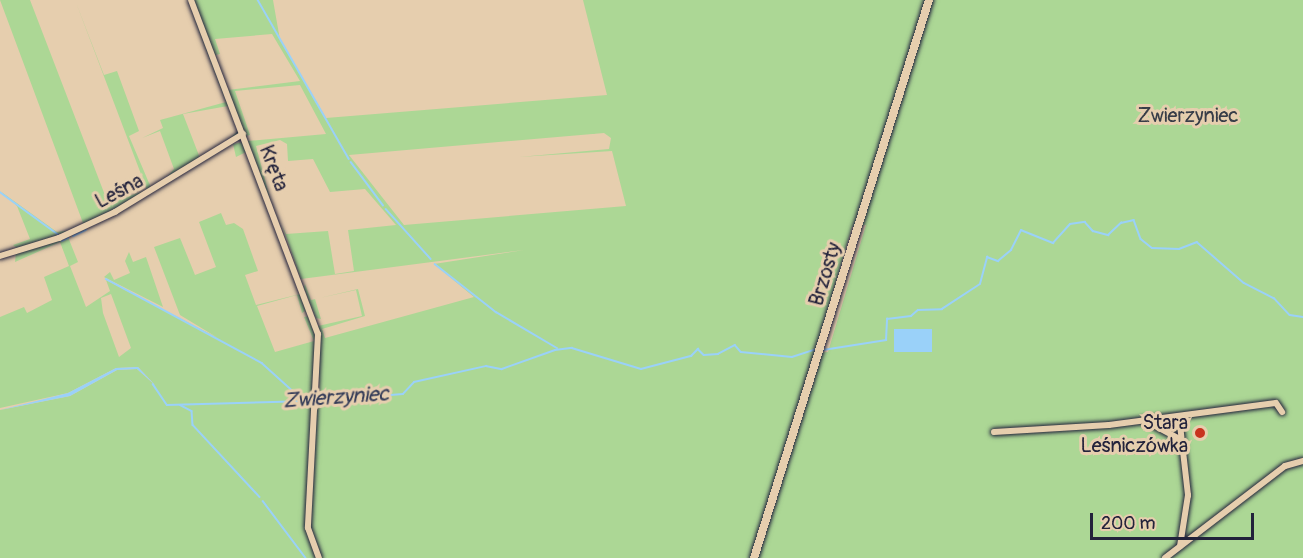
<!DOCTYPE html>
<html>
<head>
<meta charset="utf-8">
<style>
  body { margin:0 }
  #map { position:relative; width:1303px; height:558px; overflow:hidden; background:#e6ceae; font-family:Pangolin,sans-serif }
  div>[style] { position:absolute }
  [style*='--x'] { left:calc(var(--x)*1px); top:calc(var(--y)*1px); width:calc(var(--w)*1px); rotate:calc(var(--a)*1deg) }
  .green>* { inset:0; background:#acd795 }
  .water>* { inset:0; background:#9ad1f9; transform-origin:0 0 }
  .stream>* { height:1.5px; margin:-0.75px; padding:0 0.75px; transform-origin:0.75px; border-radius:0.75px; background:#9ad1f9 }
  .roads { filter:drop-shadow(0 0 2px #22223b) drop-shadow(0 0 2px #22223b) }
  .minor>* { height:6px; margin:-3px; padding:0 3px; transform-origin:3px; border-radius:3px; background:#e6ceae }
  .tertiary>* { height:8px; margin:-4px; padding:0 4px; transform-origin:4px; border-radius:4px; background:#e6ceae }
  .dots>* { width:16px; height:16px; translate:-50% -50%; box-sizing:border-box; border:3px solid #e6ceae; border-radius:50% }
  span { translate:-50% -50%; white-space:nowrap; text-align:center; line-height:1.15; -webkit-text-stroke:6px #e6ceae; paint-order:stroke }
  .park-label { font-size:20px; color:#373d48 }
  .street-label { font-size:20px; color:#22223b }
  .poi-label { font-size:20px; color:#22223b }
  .right { translate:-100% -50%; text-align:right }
  .water-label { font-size:21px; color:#343c58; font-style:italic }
  .scale { position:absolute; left:1090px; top:513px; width:164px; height:27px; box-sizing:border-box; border:3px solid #22223b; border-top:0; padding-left:8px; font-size:18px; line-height:21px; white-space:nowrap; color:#22223b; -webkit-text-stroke:4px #e6ceae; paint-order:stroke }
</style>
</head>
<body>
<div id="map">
  <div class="green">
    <i style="clip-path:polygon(0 0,30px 0,108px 203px,147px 190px,75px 0,104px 75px,117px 71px,139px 131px,129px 136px,152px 190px,79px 228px,83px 223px)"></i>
    <i style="clip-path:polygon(187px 0,239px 131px,237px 135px,231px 137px,238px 131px,228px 106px,183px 114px,200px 158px,225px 142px,159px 186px,174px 169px,160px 131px,142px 138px,163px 128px,160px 120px,226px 102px)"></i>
    <i style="clip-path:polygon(evenodd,193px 0,273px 0,280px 40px,326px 118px,607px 95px,583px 0,1303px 0,1303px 558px,0 558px,0 410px,70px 396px,117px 370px,137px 369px,155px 385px,138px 367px,116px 368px,68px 393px,0 408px,0 317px,24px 307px,27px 313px,52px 300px,44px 277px,69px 266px,60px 242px,15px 262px,16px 253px,68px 237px,78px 262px,70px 266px,86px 307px,110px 291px,106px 280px,218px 338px,180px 315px,154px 247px,180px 238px,195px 275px,216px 267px,199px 222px,221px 213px,226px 225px,234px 223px,243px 229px,258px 271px,245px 275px,256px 305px,300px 294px,246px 152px,236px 157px,233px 144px,243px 142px,308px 309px,302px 313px,297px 295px,257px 306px,275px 352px,314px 341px,304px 317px,311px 316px,315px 330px,314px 403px,320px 403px,318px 326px,362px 316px,356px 290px,315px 299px,321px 319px,316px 318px,304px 288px,305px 284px,311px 300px,358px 289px,365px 316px,322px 329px,325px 338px,474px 297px,434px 264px,524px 250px,301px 279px,282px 225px,286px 234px,328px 231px,335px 274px,354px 271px,348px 230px,396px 225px,365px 189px,330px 192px,313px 159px,288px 161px,287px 144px,280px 140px,256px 146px,271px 202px,248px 141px,326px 134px,300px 85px,235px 91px,250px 135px,246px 136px,228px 90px,300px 81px,272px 34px,215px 39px,220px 54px,215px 55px,193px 0,604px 133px,611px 138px,609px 149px,519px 157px,612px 151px,626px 206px,404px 225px,349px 155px,604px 133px,193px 0,866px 225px,828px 352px,815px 353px,852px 227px,866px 225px,193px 0,111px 294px,131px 348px,119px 357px,103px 313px,101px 298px,111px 294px)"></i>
    <i style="clip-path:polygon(0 191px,57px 232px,74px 230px,17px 248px,13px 245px,30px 239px,17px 206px)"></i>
    <i style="clip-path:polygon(129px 252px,133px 262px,146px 257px,163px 307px,104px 277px,110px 272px,114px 280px,130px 273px,125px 261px)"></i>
  </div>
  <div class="water">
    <i style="left:932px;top:329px;width:23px;height:38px;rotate:90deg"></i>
    <i style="clip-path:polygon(138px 367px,155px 385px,137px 369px,117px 370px,70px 396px,0 410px,68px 393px,116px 368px)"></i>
  </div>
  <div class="stream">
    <i style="--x:258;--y:0;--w:183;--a:60.2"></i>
    <i style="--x:351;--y:162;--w:54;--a:53.3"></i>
    <i style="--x:0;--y:192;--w:73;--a:36.1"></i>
    <i style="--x:386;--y:209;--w:67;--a:48"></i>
    <i style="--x:73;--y:236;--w:14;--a:-25"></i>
    <i style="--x:62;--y:241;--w:7;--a:-27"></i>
    <i style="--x:435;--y:264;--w:78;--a:38.2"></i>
    <i style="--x:496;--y:312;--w:71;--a:30.5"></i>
    <i style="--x:106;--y:279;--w:177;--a:28.3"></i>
    <i style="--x:262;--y:363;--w:55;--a:42.1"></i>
    <i style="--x:823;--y:350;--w:64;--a:-9"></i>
    <i style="--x:886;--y:340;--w:21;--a:-87"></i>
    <i style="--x:887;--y:319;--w:24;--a:-7"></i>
    <i style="--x:911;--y:316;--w:9;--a:-41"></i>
    <i style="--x:918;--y:310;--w:24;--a:-2"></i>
    <i style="--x:942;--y:309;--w:45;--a:-33.3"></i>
    <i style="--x:980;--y:284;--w:28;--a:-75"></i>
    <i style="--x:987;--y:257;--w:12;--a:20"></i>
    <i style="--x:998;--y:261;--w:17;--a:-40"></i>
    <i style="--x:1011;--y:250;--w:22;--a:-63"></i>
    <i style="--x:1021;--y:230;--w:35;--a:22"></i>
    <i style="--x:1053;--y:243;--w:25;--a:-48"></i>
    <i style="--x:1070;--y:224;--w:15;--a:-8"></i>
    <i style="--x:1085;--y:222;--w:12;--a:48"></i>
    <i style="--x:1093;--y:231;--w:16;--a:15"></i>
    <i style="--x:1108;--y:235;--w:18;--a:-43"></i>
    <i style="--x:1121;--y:223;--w:13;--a:-13"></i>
    <i style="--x:1134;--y:220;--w:20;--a:70"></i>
    <i style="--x:1141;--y:239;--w:14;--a:39"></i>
    <i style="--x:1152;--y:248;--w:27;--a:2"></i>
    <i style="--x:1179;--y:249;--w:19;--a:-21"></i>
    <i style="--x:1197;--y:242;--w:62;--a:41.1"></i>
    <i style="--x:1244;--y:283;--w:34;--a:27"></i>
    <i style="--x:1274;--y:298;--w:23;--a:47"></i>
    <i style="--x:1290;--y:315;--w:13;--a:9"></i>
    <i style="--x:153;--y:384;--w:25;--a:56"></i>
    <i style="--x:167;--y:405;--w:144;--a:-1.6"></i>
    <i style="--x:316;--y:401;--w:87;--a:-4.6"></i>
    <i style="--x:403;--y:394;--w:16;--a:-47"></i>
    <i style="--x:414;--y:382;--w:74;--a:-12.5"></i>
    <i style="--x:486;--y:366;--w:16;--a:11"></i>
    <i style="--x:502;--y:369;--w:56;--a:-19.7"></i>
    <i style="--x:555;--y:350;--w:17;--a:-7"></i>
    <i style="--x:572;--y:348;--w:72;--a:16.9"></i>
    <i style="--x:641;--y:369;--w:52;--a:-14.6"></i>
    <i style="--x:691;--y:356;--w:10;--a:-45"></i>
    <i style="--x:698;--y:349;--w:8;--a:45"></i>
    <i style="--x:704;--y:355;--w:14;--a:-4"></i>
    <i style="--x:718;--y:354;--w:19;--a:-28"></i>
    <i style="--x:735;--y:345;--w:9;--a:49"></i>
    <i style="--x:741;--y:352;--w:51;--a:5.6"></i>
    <i style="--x:792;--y:357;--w:25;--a:-18"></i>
    <i style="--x:180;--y:405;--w:13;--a:27"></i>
    <i style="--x:192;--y:411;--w:14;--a:86"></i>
    <i style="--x:193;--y:425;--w:98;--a:47.1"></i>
    <i style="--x:263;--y:501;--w:71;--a:53"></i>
  </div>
  <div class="roads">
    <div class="minor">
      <i style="--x:191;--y:0;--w:357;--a:69.2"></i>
      <i style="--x:318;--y:334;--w:194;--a:93"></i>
      <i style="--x:308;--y:528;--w:32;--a:70"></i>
      <i style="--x:0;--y:256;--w:62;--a:-17"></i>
      <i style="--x:59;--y:238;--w:62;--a:-24.9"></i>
      <i style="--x:115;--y:212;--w:150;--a:-31.4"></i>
      <i style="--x:1179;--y:416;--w:80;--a:83.5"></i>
      <i style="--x:1188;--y:495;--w:52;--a:98.9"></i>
      <i style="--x:1146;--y:421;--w:40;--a:28"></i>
      <i style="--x:994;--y:432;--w:115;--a:-3.5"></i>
      <i style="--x:1109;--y:425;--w:168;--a:-7.5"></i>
      <i style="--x:1276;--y:403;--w:11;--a:56"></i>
      <i style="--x:1165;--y:558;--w:151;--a:-37.5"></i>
      <i style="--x:1285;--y:466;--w:19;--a:-16"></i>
    </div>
    <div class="tertiary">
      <i style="--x:754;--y:558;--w:585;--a:-72.59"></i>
    </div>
  </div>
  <div class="dots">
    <i style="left:1200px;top:433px;background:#c8321e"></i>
  </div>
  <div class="park-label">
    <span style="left:1188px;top:115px">Zwierzyniec</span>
  </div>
  <div class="street-label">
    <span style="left:274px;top:168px;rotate:69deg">Kręta</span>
    <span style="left:119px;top:191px;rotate:-28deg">Leśna</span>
    <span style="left:825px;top:274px;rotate:-73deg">Brzosty</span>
  </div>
  <div class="poi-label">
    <span class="right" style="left:1188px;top:434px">Stara<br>Leśniczówka</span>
  </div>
  <div class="water-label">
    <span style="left:336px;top:398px;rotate:-4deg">Zwierzyniec</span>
  </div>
  <div class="scale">200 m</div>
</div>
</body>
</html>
